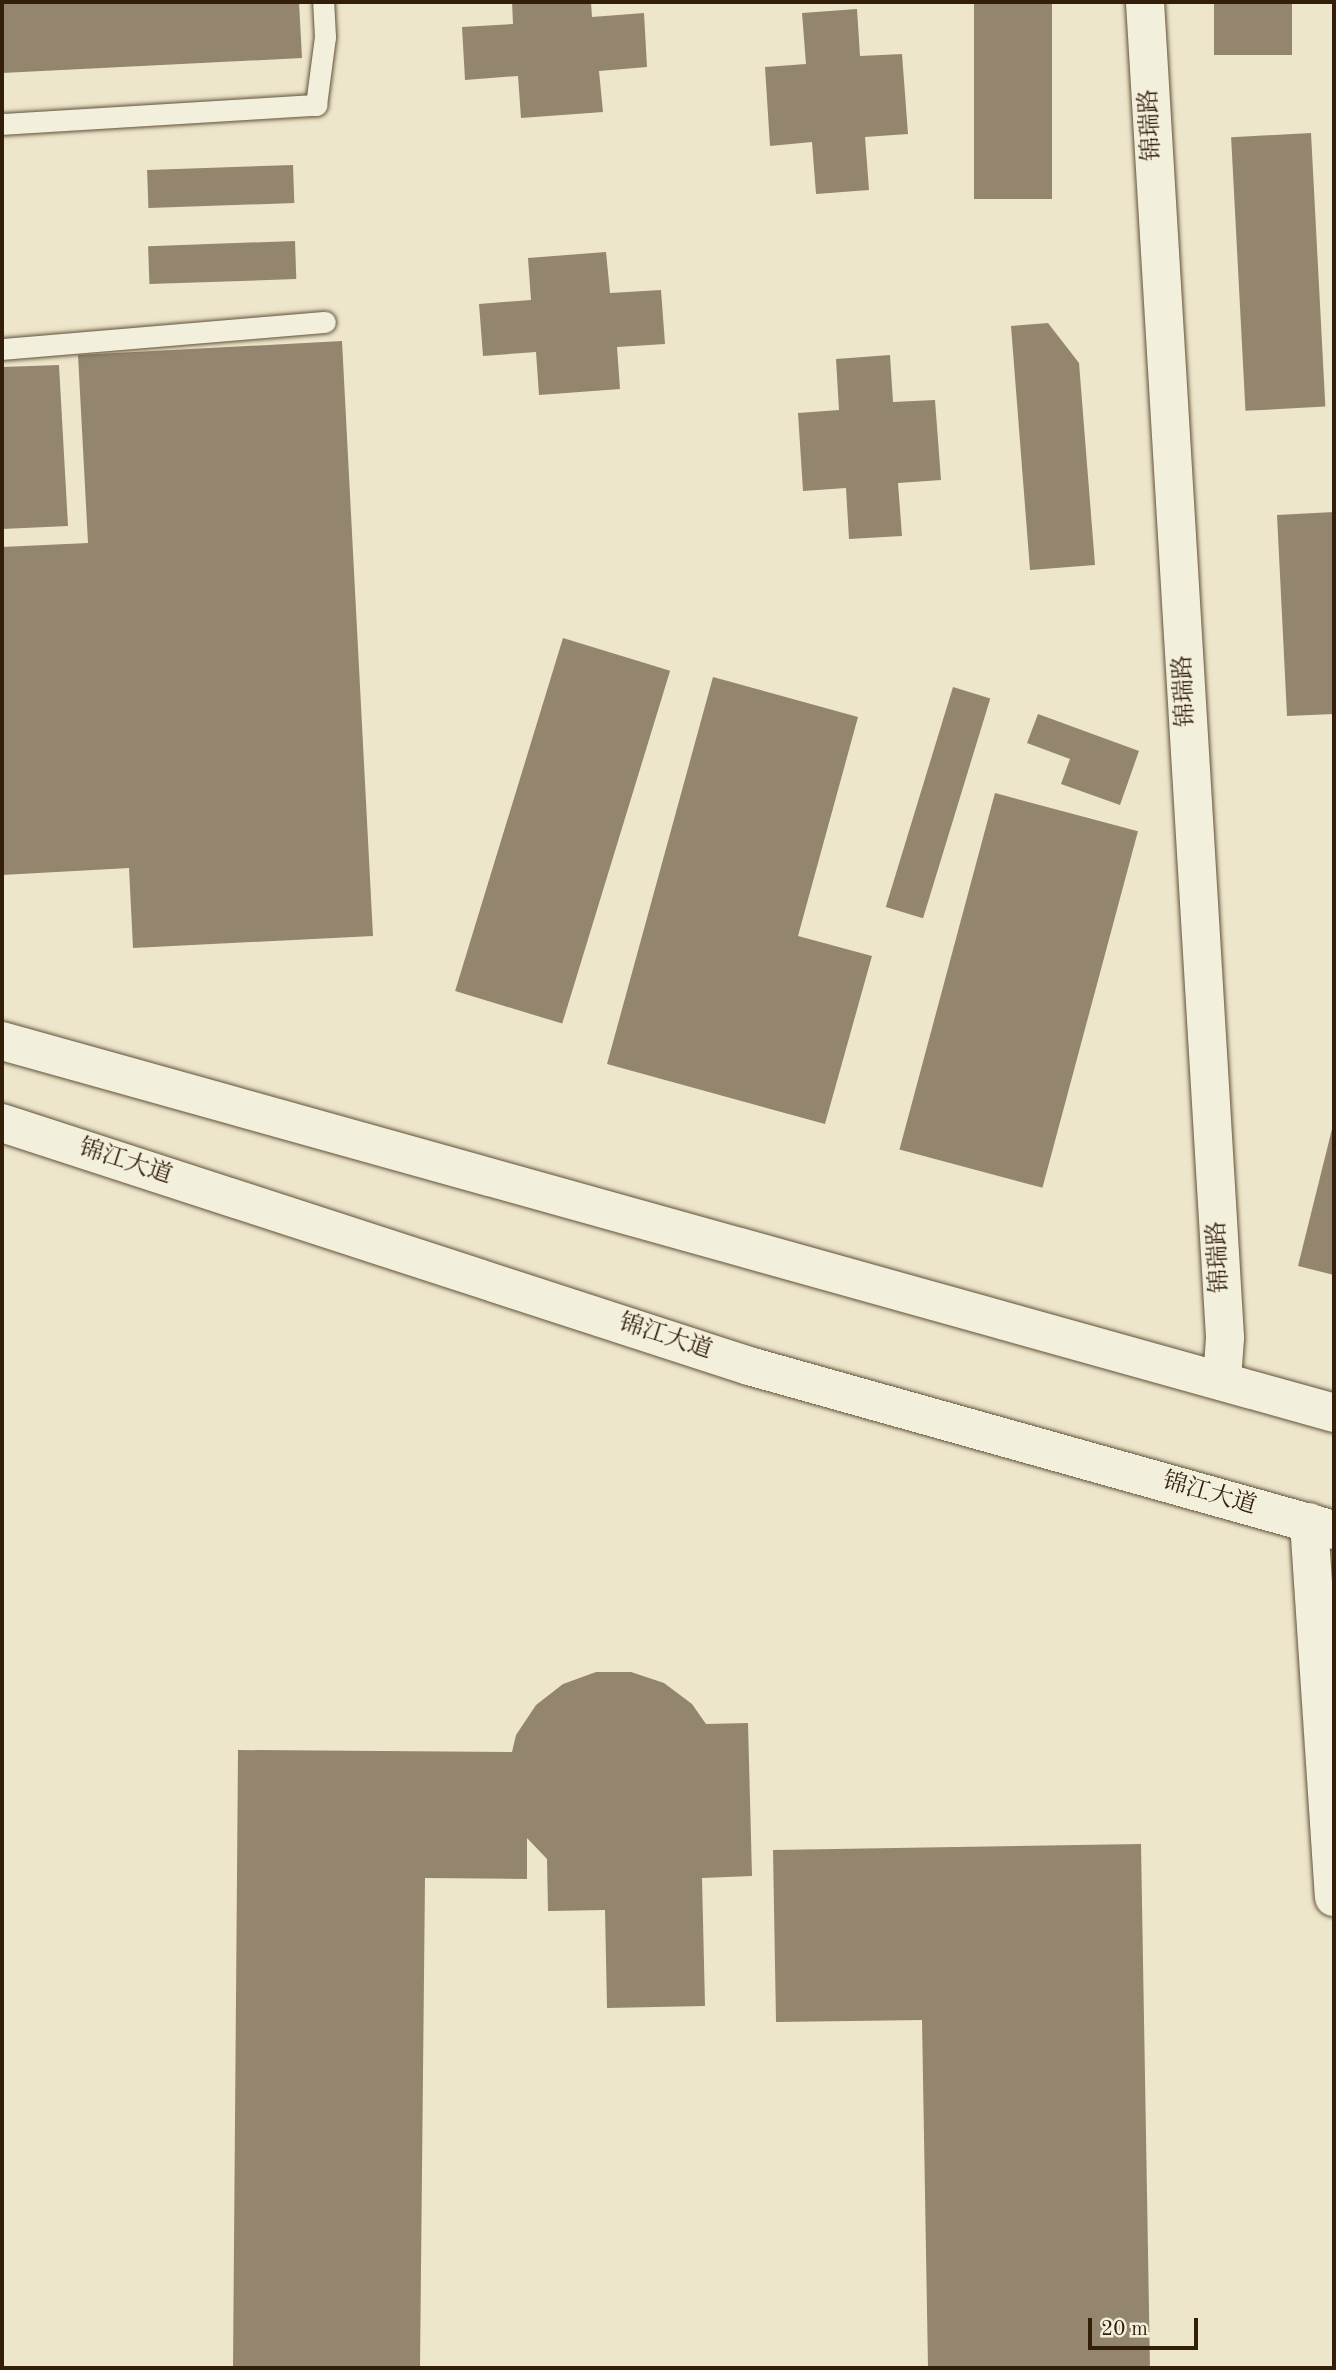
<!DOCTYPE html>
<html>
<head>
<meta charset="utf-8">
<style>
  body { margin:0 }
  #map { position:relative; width:1336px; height:2370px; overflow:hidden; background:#ede6cb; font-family:"Old Standard TT","Noto Serif SC",serif }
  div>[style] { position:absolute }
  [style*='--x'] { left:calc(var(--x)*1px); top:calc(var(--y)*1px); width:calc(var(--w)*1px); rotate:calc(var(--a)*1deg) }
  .building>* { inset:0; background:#94866e; transform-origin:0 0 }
  .roads { filter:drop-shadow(0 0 2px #62513a) drop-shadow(0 0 2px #62513a) }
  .service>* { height:21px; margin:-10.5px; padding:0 10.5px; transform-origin:10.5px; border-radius:10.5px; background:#f3efdd }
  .tertiary>* { height:38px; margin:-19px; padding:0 19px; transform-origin:19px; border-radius:19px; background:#f3efdd }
  .secondary>* { height:38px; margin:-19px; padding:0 19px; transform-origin:19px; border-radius:19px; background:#f3efdd }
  span { translate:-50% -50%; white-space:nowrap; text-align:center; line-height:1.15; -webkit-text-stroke:5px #f3efdd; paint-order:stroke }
  .street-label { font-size:24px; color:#331f09 }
  .frame { position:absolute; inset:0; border:4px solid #331f09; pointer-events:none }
  .scale { position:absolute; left:1088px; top:2318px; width:110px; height:32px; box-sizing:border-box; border:4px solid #331f09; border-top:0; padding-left:9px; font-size:21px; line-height:24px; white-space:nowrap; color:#331f09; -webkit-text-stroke:5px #f3efdd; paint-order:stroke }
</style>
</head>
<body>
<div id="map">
  <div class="building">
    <i style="clip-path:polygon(2px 2px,299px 2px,302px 58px,2px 73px)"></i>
    <i style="clip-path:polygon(512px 2px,591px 2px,592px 17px,644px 13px,647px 67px,599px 71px,603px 112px,521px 118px,518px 76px,465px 80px,462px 27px,513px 24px)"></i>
    <i style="left:974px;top:2px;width:78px;height:197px"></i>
    <i style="left:1214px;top:2px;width:78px;height:53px"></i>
    <i style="clip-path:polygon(857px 9px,860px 56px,902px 54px,908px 134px,865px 137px,869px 190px,816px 194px,812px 142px,770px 146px,765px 67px,806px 64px,802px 13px)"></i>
    <i style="left:1311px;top:133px;width:274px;height:80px;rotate:87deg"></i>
    <i style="left:293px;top:165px;width:38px;height:146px;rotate:88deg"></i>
    <i style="left:295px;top:241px;width:38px;height:147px;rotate:88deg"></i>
    <i style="clip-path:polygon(606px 252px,610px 293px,661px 290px,665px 344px,617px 347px,620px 389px,539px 395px,536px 352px,483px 356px,479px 304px,531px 300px,528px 258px)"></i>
    <i style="clip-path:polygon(1048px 323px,1079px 363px,1095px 565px,1030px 570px,1011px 326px)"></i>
    <i style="clip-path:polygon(342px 341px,373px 936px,133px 948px,129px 868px,2px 875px,2px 547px,88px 543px,78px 355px)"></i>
    <i style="clip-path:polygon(890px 355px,893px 402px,935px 400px,941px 480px,898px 483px,902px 536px,849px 539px,846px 488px,803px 491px,798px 413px,839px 410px,836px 359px)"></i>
    <i style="clip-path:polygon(59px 365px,68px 526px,2px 529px,2px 367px)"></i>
    <i style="clip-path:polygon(1334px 512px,1334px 714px,1287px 716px,1277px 515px)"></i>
    <i style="left:563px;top:638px;width:112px;height:369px;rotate:17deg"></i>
    <i style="clip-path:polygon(713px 677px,858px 717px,798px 936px,872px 956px,825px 1124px,607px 1064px)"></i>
    <i style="left:953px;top:687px;width:39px;height:230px;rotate:17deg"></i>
    <i style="clip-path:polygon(1038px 714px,1139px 751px,1120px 805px,1061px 784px,1070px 759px,1027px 743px)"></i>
    <i style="left:995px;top:793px;width:148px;height:369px;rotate:15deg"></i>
    <i style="clip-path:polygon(1333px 1125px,1334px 1125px,1334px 1275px,1298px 1266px)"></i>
    <i style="clip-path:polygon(596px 1672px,631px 1672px,664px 1683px,692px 1704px,706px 1724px,748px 1723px,752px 1876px,702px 1878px,705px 2006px,607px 2008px,605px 1910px,548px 1911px,547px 1859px,527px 1838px,527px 1879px,425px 1878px,420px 2368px,233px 2368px,238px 1750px,512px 1752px,516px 1735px,536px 1705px,563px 1684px)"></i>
    <i style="clip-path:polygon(1141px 1844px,1150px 2368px,928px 2368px,922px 2020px,776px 2022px,773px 1850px)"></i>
  </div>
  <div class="roads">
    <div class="service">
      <i style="--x:2;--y:124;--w:315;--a:-3.5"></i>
      <i style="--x:316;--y:105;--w:69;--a:-82.5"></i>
      <i style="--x:325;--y:37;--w:35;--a:-93"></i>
      <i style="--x:2;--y:349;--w:324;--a:-4.8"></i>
    </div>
    <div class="tertiary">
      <i style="--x:1145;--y:2;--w:1338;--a:86.57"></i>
      <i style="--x:1225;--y:1338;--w:42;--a:94.1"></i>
      <i style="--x:1309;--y:1522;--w:376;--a:86.2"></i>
    </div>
    <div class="secondary">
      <i style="--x:2;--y:1041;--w:1383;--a:15.6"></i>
      <i style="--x:2;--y:1123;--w:786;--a:18.02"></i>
      <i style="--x:749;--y:1366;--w:608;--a:15.66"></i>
    </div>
  </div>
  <div class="street-label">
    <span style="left:1152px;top:125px;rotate:-93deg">锦瑞路</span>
    <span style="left:1186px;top:691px;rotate:-93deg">锦瑞路</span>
    <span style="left:125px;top:1163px;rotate:18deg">锦江大道</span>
    <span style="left:1220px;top:1257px;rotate:-93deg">锦瑞路</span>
    <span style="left:665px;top:1338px;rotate:18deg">锦江大道</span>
    <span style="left:1209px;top:1495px;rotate:16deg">锦江大道</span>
  </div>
  <div class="frame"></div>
  <div class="scale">20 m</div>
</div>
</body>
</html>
